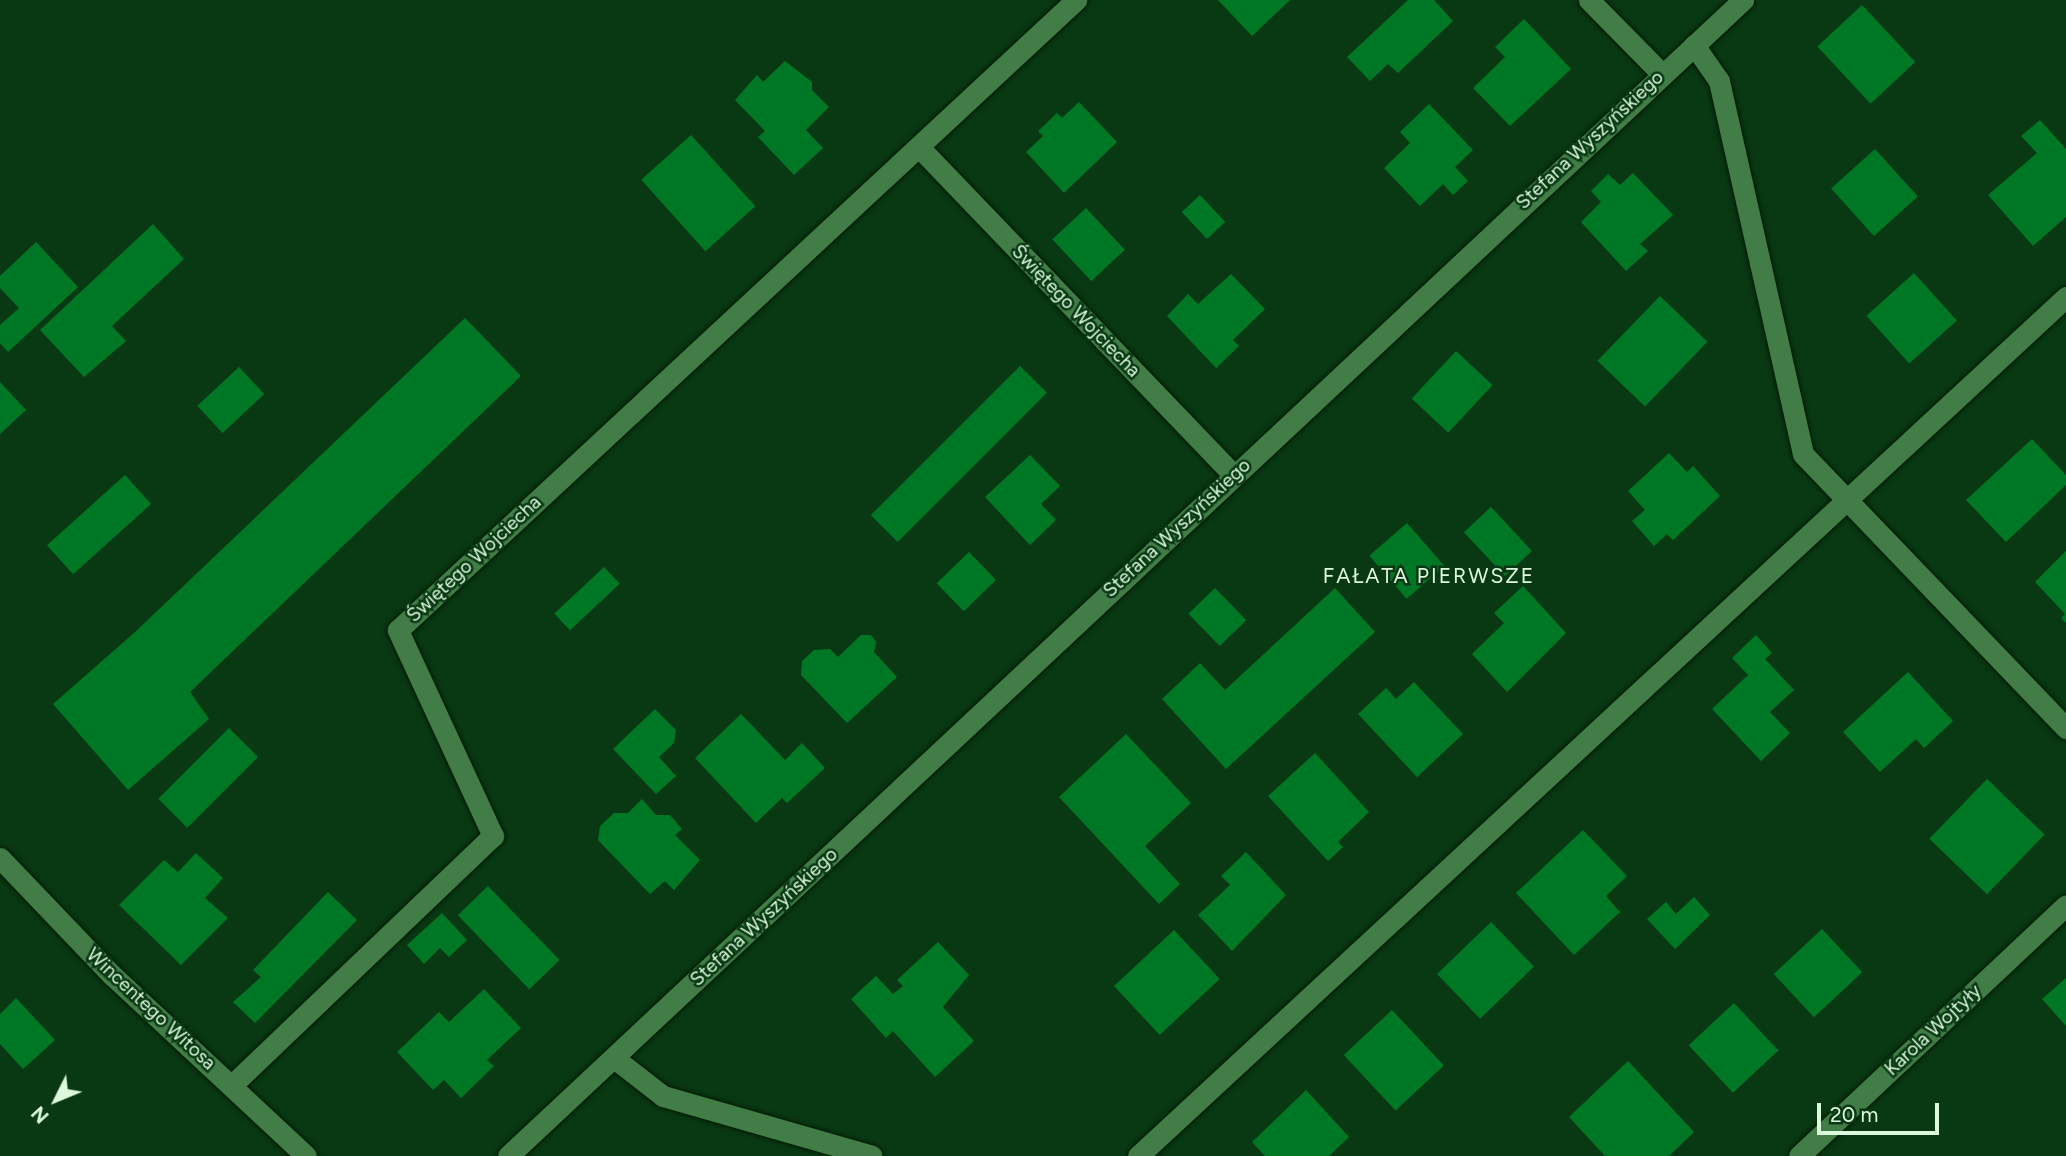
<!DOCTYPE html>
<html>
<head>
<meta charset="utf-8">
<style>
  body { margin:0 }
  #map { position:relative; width:2066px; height:1156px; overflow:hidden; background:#093913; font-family:Figtree,sans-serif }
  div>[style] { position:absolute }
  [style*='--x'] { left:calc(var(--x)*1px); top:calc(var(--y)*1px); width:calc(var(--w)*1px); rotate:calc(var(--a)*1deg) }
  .building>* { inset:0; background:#007725; transform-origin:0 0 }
  .roads { filter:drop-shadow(0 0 2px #001d04) drop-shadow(0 0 2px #001d04) }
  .minor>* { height:21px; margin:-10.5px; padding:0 10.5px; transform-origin:10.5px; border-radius:10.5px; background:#427d48 }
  span { translate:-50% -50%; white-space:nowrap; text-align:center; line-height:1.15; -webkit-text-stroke:5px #093913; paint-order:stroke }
  .street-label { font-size:19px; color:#dbfadd }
  .neighbourhood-label { font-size:21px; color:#dbfadd; letter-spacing:2px }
  .north { position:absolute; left:21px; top:1065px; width:70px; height:70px; -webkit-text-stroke:5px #093913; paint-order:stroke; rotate:227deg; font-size:19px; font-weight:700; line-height:28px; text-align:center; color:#dbfadd }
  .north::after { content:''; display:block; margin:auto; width:24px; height:32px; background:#dbfadd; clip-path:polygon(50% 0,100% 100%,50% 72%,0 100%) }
  .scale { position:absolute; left:1817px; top:1103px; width:122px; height:32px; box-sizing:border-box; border:4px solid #dbfadd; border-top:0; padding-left:9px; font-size:21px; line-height:24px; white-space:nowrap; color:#dbfadd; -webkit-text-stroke:5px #093913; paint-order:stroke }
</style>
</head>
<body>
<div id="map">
  <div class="building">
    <i style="clip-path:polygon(1218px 0,1290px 0,1252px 36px)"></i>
    <i style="clip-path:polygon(1408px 0,1434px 0,1453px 21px,1398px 73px,1388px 64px,1370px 81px,1347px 57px)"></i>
    <i style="left:1862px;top:5px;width:78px;height:61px;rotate:47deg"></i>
    <i style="clip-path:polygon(1524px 19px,1571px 69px,1510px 126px,1473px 88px,1505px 57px,1495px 47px)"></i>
    <i style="clip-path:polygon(785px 61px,812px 82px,812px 90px,829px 107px,806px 130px,823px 148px,794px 175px,758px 137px,765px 131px,735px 100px,757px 75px,763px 82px)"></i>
    <i style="clip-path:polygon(1079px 102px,1117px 142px,1064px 193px,1026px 152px,1043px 136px,1038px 131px,1057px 113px,1062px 118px)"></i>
    <i style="clip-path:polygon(1429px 104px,1473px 150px,1455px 167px,1468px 181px,1453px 195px,1443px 184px,1420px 206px,1384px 168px,1410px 143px,1400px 132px)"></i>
    <i style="clip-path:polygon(2040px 120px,2066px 149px,2066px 217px,2033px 246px,1988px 195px,2037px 153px,2021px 136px)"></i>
    <i style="left:691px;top:135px;width:96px;height:67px;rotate:48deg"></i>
    <i style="left:1875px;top:149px;width:64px;height:59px;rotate:48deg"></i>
    <i style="clip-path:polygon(1633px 173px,1673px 215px,1640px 244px,1648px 251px,1626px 271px,1581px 222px,1601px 202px,1591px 191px,1608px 174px,1620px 185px)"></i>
    <i style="left:1200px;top:195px;width:37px;height:25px;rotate:47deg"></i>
    <i style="left:1086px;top:208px;width:57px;height:46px;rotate:47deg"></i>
    <i style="clip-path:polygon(153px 224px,184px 259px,112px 326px,126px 341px,84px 377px,40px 330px)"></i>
    <i style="clip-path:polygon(36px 242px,78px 287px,8px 352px,0 343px,0 325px,19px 308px,0 288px,0 276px)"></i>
    <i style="left:1914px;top:273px;width:64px;height:64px;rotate:48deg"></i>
    <i style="clip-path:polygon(1231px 274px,1265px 309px,1233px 340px,1239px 346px,1216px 368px,1167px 316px,1188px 294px,1198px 304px)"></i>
    <i style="left:1660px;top:296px;width:66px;height:90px;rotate:44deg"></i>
    <i style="clip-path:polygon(465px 318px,521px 376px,190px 692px,209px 719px,128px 790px,53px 704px,134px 633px)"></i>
    <i style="left:1456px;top:351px;width:50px;height:65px;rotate:43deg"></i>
    <i style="left:1020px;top:366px;width:38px;height:211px;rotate:45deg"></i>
    <i style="left:239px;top:367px;width:37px;height:57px;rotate:47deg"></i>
    <i style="clip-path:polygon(0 382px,26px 410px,0 434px)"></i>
    <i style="clip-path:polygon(2032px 439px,2066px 475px,2066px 485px,2006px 542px,1966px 500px)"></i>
    <i style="clip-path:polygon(1669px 453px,1687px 472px,1693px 466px,1720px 496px,1673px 540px,1667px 534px,1654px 546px,1632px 521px,1645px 510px,1628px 491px)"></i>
    <i style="clip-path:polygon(1030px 455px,1060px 486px,1041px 504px,1056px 520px,1030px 545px,985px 497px)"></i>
    <i style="left:125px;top:475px;width:39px;height:105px;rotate:48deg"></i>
    <i style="left:1491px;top:507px;width:60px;height:37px;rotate:47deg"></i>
    <i style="left:1407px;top:523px;width:57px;height:50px;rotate:49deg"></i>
    <i style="clip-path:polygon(2066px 551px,2066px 623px,2061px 618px,2065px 614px,2035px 582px)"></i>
    <i style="left:969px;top:552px;width:39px;height:45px;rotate:46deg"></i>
    <i style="left:604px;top:567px;width:23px;height:68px;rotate:47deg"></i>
    <i style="clip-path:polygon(1523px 586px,1566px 633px,1507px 692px,1472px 654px,1504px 623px,1494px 613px)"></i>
    <i style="left:1215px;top:588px;width:45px;height:37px;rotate:46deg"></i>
    <i style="clip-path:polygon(1335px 588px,1375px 632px,1226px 769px,1162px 699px,1200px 663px,1225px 690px)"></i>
    <i style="clip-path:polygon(861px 635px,871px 635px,876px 642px,874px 652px,897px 677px,847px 723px,801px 675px,802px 661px,814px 650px,830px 649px,838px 657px)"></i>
    <i style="clip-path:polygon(1756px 635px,1772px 653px,1765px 659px,1794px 690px,1770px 712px,1790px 733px,1761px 761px,1712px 709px,1748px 675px,1732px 658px)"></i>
    <i style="clip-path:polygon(1908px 672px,1953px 721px,1924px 748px,1916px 739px,1880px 772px,1843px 732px)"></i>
    <i style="clip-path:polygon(1414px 682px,1463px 734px,1417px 777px,1358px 714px,1386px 688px,1396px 699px)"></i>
    <i style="clip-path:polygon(655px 709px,676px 730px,674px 743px,659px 757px,676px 776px,656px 794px,613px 749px)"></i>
    <i style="clip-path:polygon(741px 714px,785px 760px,802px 743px,825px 768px,787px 803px,782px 798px,756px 823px,695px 758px)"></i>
    <i style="left:229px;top:728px;width:41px;height:100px;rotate:45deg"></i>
    <i style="clip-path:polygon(1126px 734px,1191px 803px,1145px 846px,1180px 884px,1159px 904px,1059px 797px)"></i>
    <i style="clip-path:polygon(1315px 753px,1369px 812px,1338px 842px,1343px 847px,1328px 861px,1268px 796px)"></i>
    <i style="left:1987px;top:779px;width:80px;height:83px;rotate:44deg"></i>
    <i style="clip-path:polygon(642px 799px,656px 815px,670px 815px,682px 829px,675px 835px,700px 860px,674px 890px,665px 881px,650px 894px,598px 840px,600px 826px,614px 813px,628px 813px)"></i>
    <i style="clip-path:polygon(1583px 830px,1627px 876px,1606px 896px,1620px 912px,1574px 955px,1516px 893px)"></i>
    <i style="clip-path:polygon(1246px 852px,1286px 895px,1232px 951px,1198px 915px,1230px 885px,1221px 876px)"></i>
    <i style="clip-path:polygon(196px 853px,223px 878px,205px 898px,228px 918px,181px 965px,119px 905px,164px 860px,178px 872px)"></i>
    <i style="left:488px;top:886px;width:103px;height:42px;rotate:46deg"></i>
    <i style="clip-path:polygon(328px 892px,357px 920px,255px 1023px,233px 1002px,261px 977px,253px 970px)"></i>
    <i style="clip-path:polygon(1694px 897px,1710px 915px,1675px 949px,1647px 919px,1666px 902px,1676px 914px)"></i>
    <i style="clip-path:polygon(442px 913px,467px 940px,449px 957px,440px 948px,424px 964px,407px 945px)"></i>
    <i style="left:1491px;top:922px;width:62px;height:75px;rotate:46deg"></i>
    <i style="left:1822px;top:929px;width:59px;height:66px;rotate:47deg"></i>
    <i style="left:1174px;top:930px;width:67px;height:82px;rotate:47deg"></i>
    <i style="clip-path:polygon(938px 942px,969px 975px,943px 1007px,974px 1041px,935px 1077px,893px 1031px,886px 1038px,851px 999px,876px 976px,893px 994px,903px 986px,897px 980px)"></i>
    <i style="clip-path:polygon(2066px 978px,2066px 1026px,2042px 999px)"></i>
    <i style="clip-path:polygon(484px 989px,521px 1028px,487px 1060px,494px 1066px,461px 1098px,444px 1080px,433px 1090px,397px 1052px,439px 1012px,449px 1022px)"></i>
    <i style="clip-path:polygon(16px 998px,55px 1040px,23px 1069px,0 1044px,0 1014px)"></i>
    <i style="left:1734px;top:1003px;width:65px;height:62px;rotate:47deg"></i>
    <i style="left:1392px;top:1010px;width:76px;height:66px;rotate:47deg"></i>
    <i style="clip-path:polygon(1628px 1061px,1694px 1132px,1669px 1156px,1605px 1156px,1569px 1117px)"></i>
    <i style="clip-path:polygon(1306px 1090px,1349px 1137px,1329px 1156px,1265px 1156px,1252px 1142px)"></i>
  </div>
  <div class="roads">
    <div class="minor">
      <i style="--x:1589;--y:0;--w:103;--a:45.4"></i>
      <i style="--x:1694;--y:45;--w:44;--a:55.2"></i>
      <i style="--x:1719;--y:81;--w:382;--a:77.3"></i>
      <i style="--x:1803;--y:454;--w:380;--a:46.2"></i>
      <i style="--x:919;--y:147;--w:454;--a:46.2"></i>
      <i style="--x:0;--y:858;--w:162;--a:46.3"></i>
      <i style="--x:112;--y:975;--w:265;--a:43"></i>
      <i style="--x:614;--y:1058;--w:62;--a:37.8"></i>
      <i style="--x:663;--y:1096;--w:217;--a:16"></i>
      <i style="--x:232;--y:1085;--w:361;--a:-43.7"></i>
      <i style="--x:493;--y:836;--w:227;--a:-114.8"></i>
      <i style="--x:398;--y:630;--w:926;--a:-42.9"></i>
      <i style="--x:508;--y:1156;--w:1692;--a:-43.11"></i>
      <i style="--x:1138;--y:1156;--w:1265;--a:-42.79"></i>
      <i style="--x:1799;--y:1156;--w:366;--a:-43.2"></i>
    </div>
  </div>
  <div class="street-label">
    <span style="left:1590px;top:140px;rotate:-43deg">Stefana Wyszyńskiego</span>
    <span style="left:1076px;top:311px;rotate:46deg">Świętego Wojciecha</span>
    <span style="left:1177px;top:528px;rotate:-43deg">Stefana Wyszyńskiego</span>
    <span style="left:474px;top:559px;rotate:-43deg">Świętego Wojciecha</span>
    <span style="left:764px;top:917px;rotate:-43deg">Stefana Wyszyńskiego</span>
    <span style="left:151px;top:1009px;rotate:43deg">Wincentego Witosa</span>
    <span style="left:1933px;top:1030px;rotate:-43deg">Karola Wojtyły</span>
  </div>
  <div class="neighbourhood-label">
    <span style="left:1429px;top:576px">FAŁATA PIERWSZE</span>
  </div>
  <div class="north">N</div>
  <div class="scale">20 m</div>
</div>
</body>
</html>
